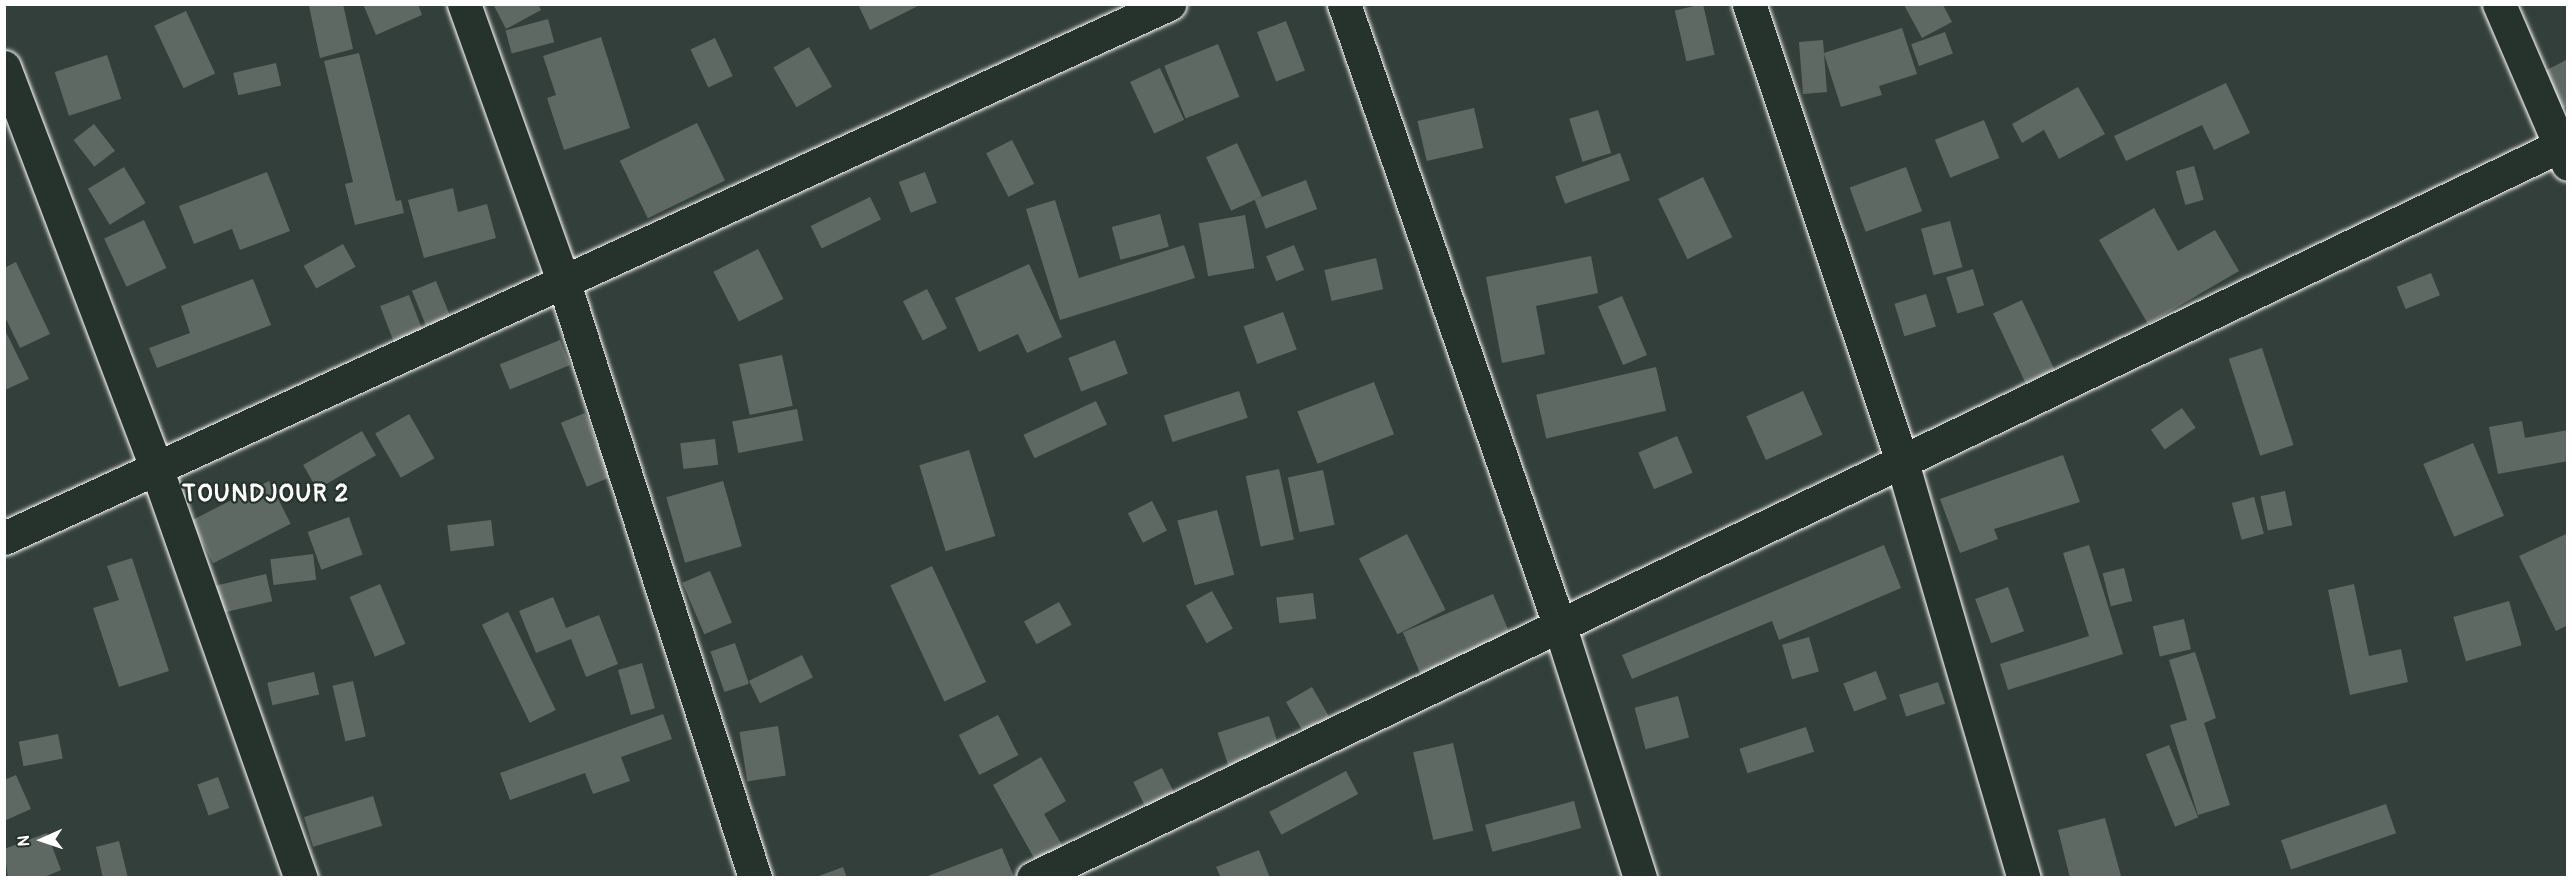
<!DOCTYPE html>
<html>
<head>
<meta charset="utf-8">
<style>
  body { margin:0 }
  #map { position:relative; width:2572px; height:882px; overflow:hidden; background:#333f3a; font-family:Pangolin,sans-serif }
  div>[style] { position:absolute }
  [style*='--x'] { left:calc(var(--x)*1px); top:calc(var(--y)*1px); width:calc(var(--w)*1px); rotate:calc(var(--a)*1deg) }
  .building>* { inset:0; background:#5f6964; transform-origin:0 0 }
  .roads { filter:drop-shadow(0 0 2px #fff) drop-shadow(0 0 2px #fff) }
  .street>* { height:33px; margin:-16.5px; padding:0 16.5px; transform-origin:16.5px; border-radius:16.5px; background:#26332d }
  span { translate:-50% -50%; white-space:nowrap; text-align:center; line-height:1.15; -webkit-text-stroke:4.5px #26332d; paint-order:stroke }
  .district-label { font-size:24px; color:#fff; font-weight:700; letter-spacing:1.5px }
  .frame { position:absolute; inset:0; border:6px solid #fff; pointer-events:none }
  .north { position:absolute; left:12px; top:810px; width:60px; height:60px; -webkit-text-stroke:4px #26332d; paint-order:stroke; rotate:267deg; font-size:16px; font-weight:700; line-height:24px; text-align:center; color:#fff }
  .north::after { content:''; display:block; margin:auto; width:21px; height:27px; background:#fff; clip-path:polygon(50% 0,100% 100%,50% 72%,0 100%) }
</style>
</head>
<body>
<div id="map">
  <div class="building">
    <i style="clip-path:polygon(343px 4px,353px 49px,320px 58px,309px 6px)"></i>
    <i style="clip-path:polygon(363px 4px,418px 4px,422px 15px,376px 35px)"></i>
    <i style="clip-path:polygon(493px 4px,538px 4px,541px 10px,506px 29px)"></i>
    <i style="clip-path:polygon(858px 4px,922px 4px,870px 30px)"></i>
    <i style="left:1703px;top:4px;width:52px;height:29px;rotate:77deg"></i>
    <i style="clip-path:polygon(1904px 5px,1943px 5px,1952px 22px,1922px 38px)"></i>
    <i style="left:186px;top:11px;width:69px;height:35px;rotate:65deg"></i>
    <i style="left:548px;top:19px;width:24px;height:44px;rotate:75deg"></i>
    <i style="left:1286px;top:21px;width:53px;height:31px;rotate:69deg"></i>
    <i style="clip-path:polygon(1902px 28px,1917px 74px,1879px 86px,1882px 95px,1841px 107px,1824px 54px,1827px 92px,1803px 94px,1799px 42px,1823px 40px,1824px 53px)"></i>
    <i style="left:1945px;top:32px;width:23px;height:36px;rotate:70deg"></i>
    <i style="clip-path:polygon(601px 37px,630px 128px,564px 150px,547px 98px,556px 95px,543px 56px)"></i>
    <i style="left:715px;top:38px;width:42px;height:27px;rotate:65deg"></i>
    <i style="left:1218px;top:44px;width:57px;height:58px;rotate:68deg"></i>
    <i style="left:809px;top:47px;width:46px;height:41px;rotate:60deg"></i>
    <i style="clip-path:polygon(359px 53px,396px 201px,401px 200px,404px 213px,355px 225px,345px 184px,353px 182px,324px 61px)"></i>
    <i style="left:107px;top:55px;width:46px;height:55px;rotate:72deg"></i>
    <i style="clip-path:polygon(2568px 59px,2568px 106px,2560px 110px,2541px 73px)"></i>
    <i style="left:276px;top:63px;width:23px;height:44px;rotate:77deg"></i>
    <i style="left:1160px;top:68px;width:57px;height:33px;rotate:65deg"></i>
    <i style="clip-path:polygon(2226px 83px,2250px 133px,2214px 150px,2202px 125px,2126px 161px,2114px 136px)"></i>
    <i style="clip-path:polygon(2078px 87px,2105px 134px,2059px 159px,2044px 130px,2022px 143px,2012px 124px)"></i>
    <i style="left:1474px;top:108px;width:41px;height:58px;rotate:77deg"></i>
    <i style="left:1598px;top:110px;width:45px;height:30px;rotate:73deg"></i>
    <i style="left:1984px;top:120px;width:41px;height:53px;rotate:68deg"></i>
    <i style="left:697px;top:123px;width:64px;height:86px;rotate:64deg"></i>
    <i style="left:94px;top:124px;width:34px;height:26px;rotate:52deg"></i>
    <i style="left:1012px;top:140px;width:49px;height:29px;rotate:63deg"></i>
    <i style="left:1237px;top:143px;width:59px;height:34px;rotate:65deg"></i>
    <i style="left:1620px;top:153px;width:29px;height:69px;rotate:70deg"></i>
    <i style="left:2194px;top:166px;width:35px;height:19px;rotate:74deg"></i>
    <i style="left:124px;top:167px;width:42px;height:42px;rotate:59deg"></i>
    <i style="left:1906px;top:167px;width:47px;height:60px;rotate:70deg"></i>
    <i style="clip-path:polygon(267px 172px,290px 231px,240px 250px,232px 229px,194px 244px,179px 206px)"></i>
    <i style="left:925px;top:172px;width:33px;height:28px;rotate:69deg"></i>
    <i style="left:1703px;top:177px;width:67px;height:50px;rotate:64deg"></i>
    <i style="left:1306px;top:180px;width:31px;height:55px;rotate:69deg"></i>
    <i style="clip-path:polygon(453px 188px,458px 212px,487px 204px,496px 238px,424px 258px,408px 200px)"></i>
    <i style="left:870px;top:197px;width:25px;height:66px;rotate:64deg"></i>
    <i style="clip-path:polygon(1055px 200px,1079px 278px,1184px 245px,1195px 278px,1060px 320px,1026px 209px)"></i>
    <i style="clip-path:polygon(2154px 208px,2178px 251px,2215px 230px,2239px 271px,2148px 324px,2099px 240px)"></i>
    <i style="left:1160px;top:214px;width:34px;height:50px;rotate:75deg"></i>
    <i style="left:1245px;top:215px;width:54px;height:47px;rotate:80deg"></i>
    <i style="left:144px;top:220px;width:53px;height:44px;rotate:65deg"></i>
    <i style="left:1950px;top:221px;width:48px;height:30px;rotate:75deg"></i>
    <i style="left:343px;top:244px;width:26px;height:45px;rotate:61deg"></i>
    <i style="left:1294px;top:245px;width:27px;height:30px;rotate:68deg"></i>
    <i style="left:758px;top:249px;width:56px;height:50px;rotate:63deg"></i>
    <i style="clip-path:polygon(1591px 256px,1598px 293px,1536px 306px,1545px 354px,1502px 363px,1486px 277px)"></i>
    <i style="left:1376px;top:258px;width:32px;height:53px;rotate:77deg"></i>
    <i style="clip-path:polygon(16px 262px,50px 334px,20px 348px,4px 315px,4px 268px)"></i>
    <i style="clip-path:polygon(1029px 264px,1062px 337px,1027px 353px,1018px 334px,979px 352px,955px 298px)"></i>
    <i style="left:1973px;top:269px;width:38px;height:28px;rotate:73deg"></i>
    <i style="left:2431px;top:273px;width:24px;height:37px;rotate:68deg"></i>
    <i style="clip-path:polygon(253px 279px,271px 325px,157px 368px,149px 348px,190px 333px,181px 306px)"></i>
    <i style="left:436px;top:281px;width:38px;height:26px;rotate:68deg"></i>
    <i style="left:927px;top:289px;width:44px;height:27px;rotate:63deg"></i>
    <i style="left:1926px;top:294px;width:34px;height:33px;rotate:73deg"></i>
    <i style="left:409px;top:295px;width:40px;height:31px;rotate:69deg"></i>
    <i style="left:1622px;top:296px;width:64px;height:26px;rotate:67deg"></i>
    <i style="left:2022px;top:300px;width:77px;height:32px;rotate:65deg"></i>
    <i style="left:1283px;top:312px;width:40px;height:42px;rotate:70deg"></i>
    <i style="clip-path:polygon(4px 328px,29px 379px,5px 390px,4px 387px)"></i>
    <i style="left:560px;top:340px;width:27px;height:65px;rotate:68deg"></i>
    <i style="left:1115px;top:340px;width:36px;height:50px;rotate:69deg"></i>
    <i style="left:2262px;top:348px;width:102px;height:35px;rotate:72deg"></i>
    <i style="left:782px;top:355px;width:52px;height:44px;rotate:78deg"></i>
    <i style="left:1656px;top:367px;width:45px;height:123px;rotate:77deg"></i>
    <i style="left:1374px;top:382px;width:56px;height:82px;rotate:69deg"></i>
    <i style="left:1239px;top:391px;width:28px;height:79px;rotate:72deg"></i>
    <i style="left:1803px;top:391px;width:48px;height:62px;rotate:66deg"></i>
    <i style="left:1096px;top:401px;width:26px;height:80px;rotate:65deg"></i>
    <i style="left:2182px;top:408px;width:24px;height:38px;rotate:55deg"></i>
    <i style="left:797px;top:409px;width:32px;height:66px;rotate:79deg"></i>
    <i style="left:585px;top:413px;width:69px;height:26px;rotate:68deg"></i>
    <i style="left:409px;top:414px;width:51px;height:39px;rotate:60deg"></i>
    <i style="clip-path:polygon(2522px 421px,2525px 438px,2568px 430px,2568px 461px,2498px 474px,2489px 427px)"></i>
    <i style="left:362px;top:431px;width:28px;height:68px;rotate:60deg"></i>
    <i style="left:1677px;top:436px;width:40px;height:42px;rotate:67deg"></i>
    <i style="left:715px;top:439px;width:26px;height:35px;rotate:83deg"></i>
    <i style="left:2473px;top:443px;width:79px;height:54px;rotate:67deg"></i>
    <i style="left:969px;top:450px;width:90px;height:52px;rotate:73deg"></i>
    <i style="clip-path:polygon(2063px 455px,2080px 502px,1994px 529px,1998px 539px,1960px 553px,1940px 499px)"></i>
    <i style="left:1279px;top:469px;width:72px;height:34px;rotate:78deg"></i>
    <i style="left:1323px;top:470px;width:56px;height:36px;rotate:78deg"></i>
    <i style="left:269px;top:481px;width:48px;height:87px;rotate:63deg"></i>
    <i style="left:723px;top:481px;width:68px;height:59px;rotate:74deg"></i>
    <i style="left:2285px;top:491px;width:35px;height:25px;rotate:78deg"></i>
    <i style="left:2254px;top:497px;width:38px;height:23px;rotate:75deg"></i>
    <i style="left:1152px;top:501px;width:33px;height:27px;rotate:63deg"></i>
    <i style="left:1217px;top:510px;width:67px;height:41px;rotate:75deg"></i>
    <i style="left:349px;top:517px;width:40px;height:44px;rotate:70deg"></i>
    <i style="left:491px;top:520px;width:26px;height:44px;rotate:83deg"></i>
    <i style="clip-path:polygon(2568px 533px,2568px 625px,2556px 631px,2519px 556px)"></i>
    <i style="left:1407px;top:534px;width:85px;height:54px;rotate:63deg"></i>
    <i style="clip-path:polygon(1884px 545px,1901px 588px,1779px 640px,1772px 621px,1632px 679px,1622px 655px)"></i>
    <i style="clip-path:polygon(2089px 545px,2123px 654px,2008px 690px,2000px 664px,2089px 636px,2063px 553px)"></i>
    <i style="left:313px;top:554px;width:26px;height:43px;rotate:83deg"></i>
    <i style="clip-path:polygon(132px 558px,169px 671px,119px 687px,93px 608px,119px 600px,107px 566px)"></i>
    <i style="left:932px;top:566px;width:128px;height:46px;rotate:65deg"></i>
    <i style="left:2124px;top:568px;width:34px;height:22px;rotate:76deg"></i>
    <i style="left:710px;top:571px;width:56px;height:30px;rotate:67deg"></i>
    <i style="left:266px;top:574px;width:28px;height:51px;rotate:77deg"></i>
    <i style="left:380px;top:584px;width:65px;height:33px;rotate:67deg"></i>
    <i style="clip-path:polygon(2354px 584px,2369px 656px,2401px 649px,2408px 682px,2350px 695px,2328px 590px)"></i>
    <i style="left:2008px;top:587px;width:47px;height:35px;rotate:70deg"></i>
    <i style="left:1212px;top:591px;width:43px;height:30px;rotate:61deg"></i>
    <i style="left:1313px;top:593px;width:26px;height:37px;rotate:83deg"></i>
    <i style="left:1493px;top:594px;width:58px;height:98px;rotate:67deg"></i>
    <i style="clip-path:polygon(553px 597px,566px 628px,599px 615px,618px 664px,586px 677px,571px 639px,536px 653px,519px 611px)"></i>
    <i style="left:2509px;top:601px;width:46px;height:58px;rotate:74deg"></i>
    <i style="left:1059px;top:602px;width:26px;height:40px;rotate:61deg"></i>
    <i style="left:508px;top:612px;width:109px;height:29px;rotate:64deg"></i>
    <i style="left:2184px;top:619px;width:31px;height:32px;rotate:77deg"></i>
    <i style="left:1809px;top:637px;width:36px;height:28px;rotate:74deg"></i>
    <i style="left:735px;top:643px;width:43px;height:26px;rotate:71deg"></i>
    <i style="clip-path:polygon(2195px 652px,2216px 718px,2204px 723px,2230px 805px,2198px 815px,2170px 725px,2187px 720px,2169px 660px)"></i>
    <i style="left:802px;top:655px;width:25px;height:59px;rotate:64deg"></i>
    <i style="left:642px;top:663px;width:47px;height:25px;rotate:74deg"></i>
    <i style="left:1876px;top:671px;width:30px;height:35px;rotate:69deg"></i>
    <i style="left:314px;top:672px;width:23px;height:48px;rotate:77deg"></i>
    <i style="left:353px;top:681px;width:57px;height:21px;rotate:77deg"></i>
    <i style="left:1938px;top:682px;width:23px;height:41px;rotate:72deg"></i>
    <i style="left:1312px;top:687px;width:43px;height:30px;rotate:60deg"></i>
    <i style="left:1678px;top:696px;width:43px;height:45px;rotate:75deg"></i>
    <i style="clip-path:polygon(663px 714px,672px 739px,621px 757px,630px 781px,593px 794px,585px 773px,510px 800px,500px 773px)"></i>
    <i style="left:998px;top:715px;width:45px;height:44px;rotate:63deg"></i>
    <i style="left:1269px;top:716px;width:39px;height:54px;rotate:72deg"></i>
    <i style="left:778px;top:726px;width:50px;height:39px;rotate:81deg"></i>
    <i style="left:1806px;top:727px;width:26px;height:70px;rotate:72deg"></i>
    <i style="left:58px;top:734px;width:25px;height:40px;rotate:79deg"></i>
    <i style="left:1453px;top:743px;width:90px;height:41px;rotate:77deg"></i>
    <i style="left:2169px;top:745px;width:78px;height:25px;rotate:68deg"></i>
    <i style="clip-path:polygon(1041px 757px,1066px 801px,1044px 814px,1065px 850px,1038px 865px,993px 785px)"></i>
    <i style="left:1162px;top:768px;width:39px;height:32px;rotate:64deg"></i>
    <i style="left:1346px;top:771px;width:26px;height:87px;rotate:62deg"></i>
    <i style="clip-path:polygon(16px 775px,31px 809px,4px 821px,4px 780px)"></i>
    <i style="left:218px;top:777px;width:33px;height:22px;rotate:70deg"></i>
    <i style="left:373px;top:796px;width:31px;height:72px;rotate:73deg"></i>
    <i style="left:1574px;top:801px;width:28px;height:92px;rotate:75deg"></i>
    <i style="left:2386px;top:804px;width:31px;height:111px;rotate:71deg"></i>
    <i style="clip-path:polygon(2105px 818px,2121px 876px,2070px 878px,2058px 830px)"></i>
    <i style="clip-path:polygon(47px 833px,61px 870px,42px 878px,8px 878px,4px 849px)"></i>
    <i style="clip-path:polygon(119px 841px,128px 878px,103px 878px,96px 847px)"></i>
    <i style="clip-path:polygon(1002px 848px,1014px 877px,925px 878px,925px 877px)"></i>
    <i style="clip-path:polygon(1259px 850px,1270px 878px,1221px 878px,1216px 867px)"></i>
    <i style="clip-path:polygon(843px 867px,847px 878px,816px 878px,816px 877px)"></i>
  </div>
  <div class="roads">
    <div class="street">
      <i style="--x:464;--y:4;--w:296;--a:70.3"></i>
      <i style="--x:564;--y:283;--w:625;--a:72.2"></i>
      <i style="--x:1344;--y:4;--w:659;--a:70.88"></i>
      <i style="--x:1560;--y:627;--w:263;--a:72.3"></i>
      <i style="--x:1749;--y:4;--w:483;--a:71.5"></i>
      <i style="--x:1902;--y:462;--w:434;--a:73.7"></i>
      <i style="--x:2499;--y:4;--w:174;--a:66.7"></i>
      <i style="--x:4;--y:67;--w:431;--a:69.2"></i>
      <i style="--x:157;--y:470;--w:433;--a:70.6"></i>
      <i style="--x:4;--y:538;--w:1282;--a:-24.63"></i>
      <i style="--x:1033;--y:878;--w:1702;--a:-25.62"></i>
    </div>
  </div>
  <div class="district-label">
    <span style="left:266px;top:494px">TOUNDJOUR 2</span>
  </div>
  <div class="frame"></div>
  <div class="north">N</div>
</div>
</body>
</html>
